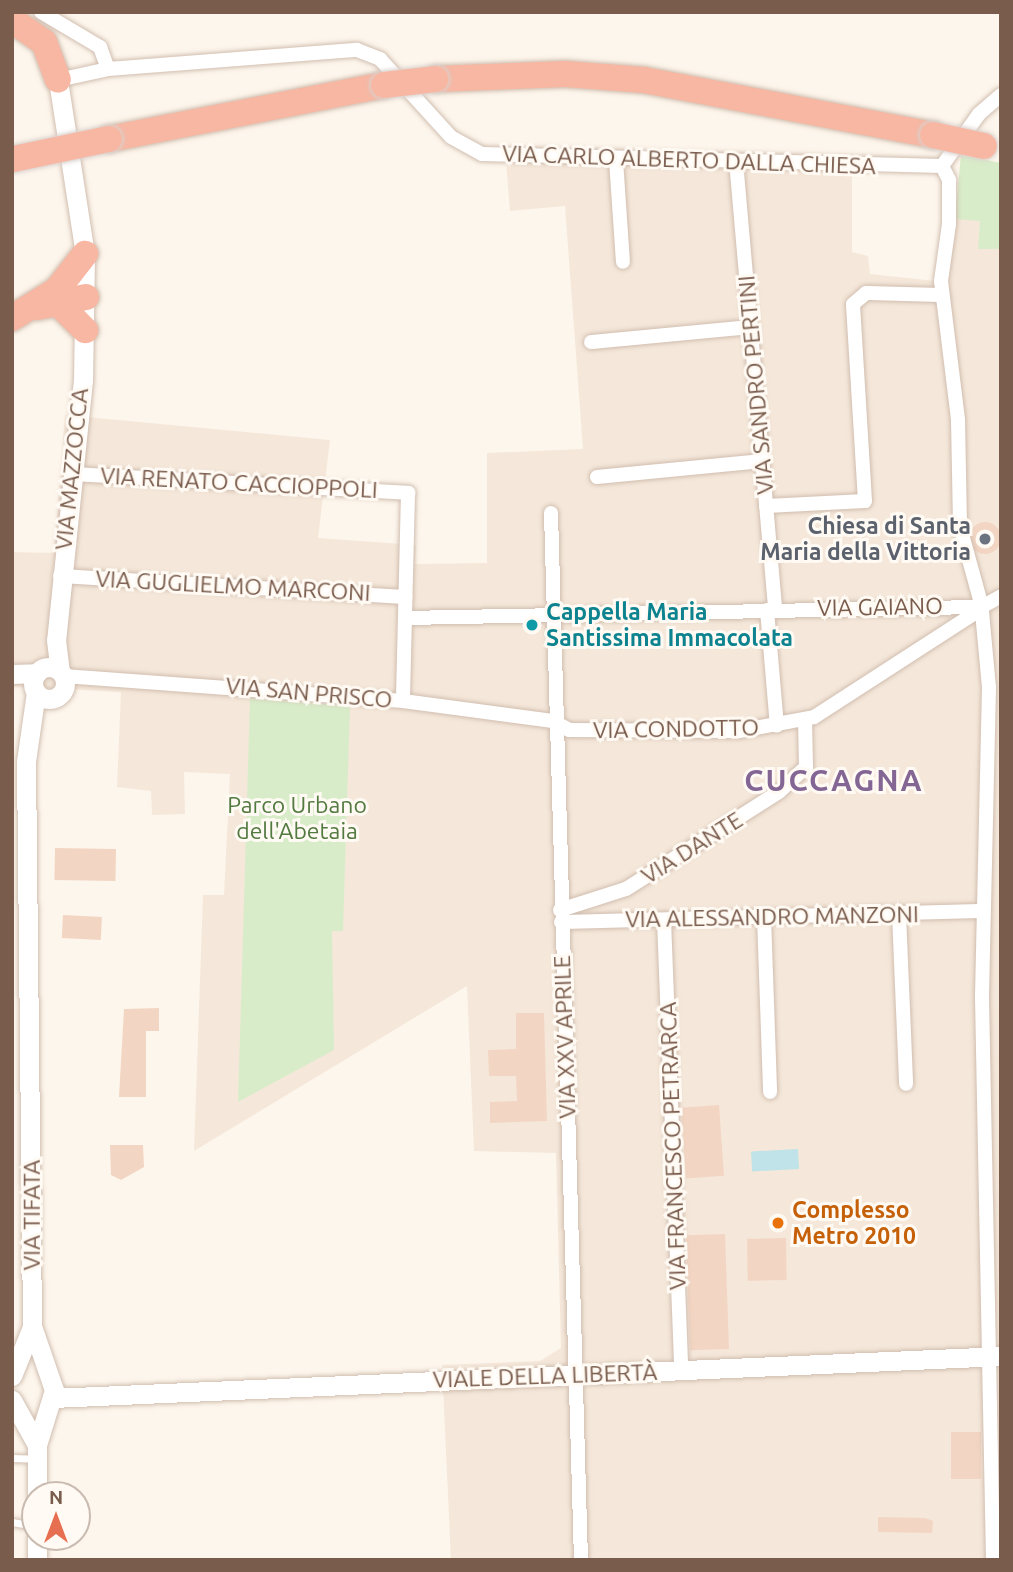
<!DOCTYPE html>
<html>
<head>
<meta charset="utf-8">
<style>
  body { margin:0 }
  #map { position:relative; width:1013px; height:1572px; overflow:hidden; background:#fdf6ec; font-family:Ubuntu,sans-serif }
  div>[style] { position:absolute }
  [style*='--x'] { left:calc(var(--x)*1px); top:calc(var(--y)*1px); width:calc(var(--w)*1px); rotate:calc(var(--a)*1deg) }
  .residential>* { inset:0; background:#f5e8da }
  .green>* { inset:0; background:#d8ecc9 }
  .water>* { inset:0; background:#bfe3e8; transform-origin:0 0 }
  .building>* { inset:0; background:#f3d5c3; transform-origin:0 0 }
  .round { border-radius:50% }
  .roads { filter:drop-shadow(0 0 2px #d1beb0) drop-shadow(0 0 2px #d1beb0) }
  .lane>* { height:7px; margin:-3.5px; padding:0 3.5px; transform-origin:3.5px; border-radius:3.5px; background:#fff }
  .street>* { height:14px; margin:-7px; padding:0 7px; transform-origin:7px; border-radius:7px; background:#fff }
  .secondary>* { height:19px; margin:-9.5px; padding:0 9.5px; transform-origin:9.5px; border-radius:9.5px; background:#fff }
  .secondary>.ring { margin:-9.5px; padding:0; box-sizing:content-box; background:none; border:19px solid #fff; border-radius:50% }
  .highway>* { height:26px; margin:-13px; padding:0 13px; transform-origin:13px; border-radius:13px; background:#f7b7a3 }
  .bridges { filter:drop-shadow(0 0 2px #dad1cd) drop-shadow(0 0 2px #dad1cd) }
  .highway-bridge>* { height:26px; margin:-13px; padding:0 13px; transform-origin:13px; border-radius:13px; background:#f7b7a3 }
  .dots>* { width:19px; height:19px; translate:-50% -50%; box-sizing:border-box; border:4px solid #fffaf3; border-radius:50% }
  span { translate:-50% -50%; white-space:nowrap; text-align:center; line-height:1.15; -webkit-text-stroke:6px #fffaf3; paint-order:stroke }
  .street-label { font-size:23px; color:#7a5c4d }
  .worship-label { font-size:23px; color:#5b616d; font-weight:700 }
  .right { translate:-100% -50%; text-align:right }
  .culture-label { font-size:23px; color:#0d838f; font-weight:700 }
  .left { translate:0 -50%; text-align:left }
  .park-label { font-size:23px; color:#537a41 }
  .food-label { font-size:23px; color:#c56008; font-weight:700 }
  .district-label { font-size:30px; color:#846695; font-weight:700; letter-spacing:2px }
  .frame { position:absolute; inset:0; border:14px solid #7a5c4d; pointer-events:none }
  .north { position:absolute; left:21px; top:1481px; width:70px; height:70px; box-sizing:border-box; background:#fffaf3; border:2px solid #cabbb1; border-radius:50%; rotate:0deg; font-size:19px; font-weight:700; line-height:28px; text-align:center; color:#7a5c4d }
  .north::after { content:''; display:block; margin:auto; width:24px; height:32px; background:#e76f51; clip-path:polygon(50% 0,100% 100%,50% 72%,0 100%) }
</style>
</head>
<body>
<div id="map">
  <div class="residential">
    <i style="clip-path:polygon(505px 148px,852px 156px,852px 252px,868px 256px,870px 274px,936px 281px,943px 218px,980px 220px,979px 249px,1001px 249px,1001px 1560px,451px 1560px,442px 1365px,540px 1361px,561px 1348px,556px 1153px,474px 1151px,467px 986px,194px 1151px,203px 895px,224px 895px,230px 774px,184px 772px,185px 814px,152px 815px,151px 791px,117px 787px,121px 692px,12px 686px,12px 552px,54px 553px,65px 415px,330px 440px,318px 538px,416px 545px,415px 564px,487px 563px,487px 453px,583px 449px,565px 206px,510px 211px)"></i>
  </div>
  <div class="green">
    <i style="clip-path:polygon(961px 155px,1001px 163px,1001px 249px,978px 249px,980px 221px,955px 219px)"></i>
    <i style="clip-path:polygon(250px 698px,350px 706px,343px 931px,332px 931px,334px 1050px,238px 1102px)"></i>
  </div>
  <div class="water">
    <i style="left:798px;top:1149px;width:20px;height:47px;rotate:87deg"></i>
  </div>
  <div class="building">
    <i class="round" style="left:969px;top:522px;width:32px;height:32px"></i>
    <i style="left:55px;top:848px;width:61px;height:32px;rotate:1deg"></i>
    <i style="left:63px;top:915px;width:39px;height:23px;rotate:3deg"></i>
    <i style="clip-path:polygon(159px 1008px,159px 1031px,146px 1031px,146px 1097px,119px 1097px,124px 1009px)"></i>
    <i style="clip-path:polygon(516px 1013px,544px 1013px,547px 1121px,490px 1123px,490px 1102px,517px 1101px,516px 1076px,489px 1076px,488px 1050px,516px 1049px)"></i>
    <i style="left:719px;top:1105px;width:71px;height:38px;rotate:86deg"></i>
    <i style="clip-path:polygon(110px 1145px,143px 1145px,144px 1167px,121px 1180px,111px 1175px)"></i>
    <i style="left:725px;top:1234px;width:115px;height:39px;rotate:88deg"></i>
    <i style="left:786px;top:1238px;width:42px;height:39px;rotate:89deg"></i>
    <i style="left:951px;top:1432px;width:30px;height:47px"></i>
    <i style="clip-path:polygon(878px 1517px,925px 1518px,933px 1521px,932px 1533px,878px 1532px)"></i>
  </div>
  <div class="roads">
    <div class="lane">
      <i style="--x:12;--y:1458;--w:24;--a:2"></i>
      <i style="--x:12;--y:1522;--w:23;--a:10"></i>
    </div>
    <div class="street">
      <i style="--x:41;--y:12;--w:69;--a:30.7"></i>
      <i style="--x:100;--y:47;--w:23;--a:70"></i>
      <i style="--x:58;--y:80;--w:51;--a:-12.4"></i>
      <i style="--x:108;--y:69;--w:250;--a:-4.4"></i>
      <i style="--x:357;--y:50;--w:25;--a:21"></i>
      <i style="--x:380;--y:59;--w:105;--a:47.7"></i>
      <i style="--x:451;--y:137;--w:35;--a:29"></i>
      <i style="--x:482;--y:154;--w:460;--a:1.5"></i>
      <i style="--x:616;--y:160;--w:102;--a:86.1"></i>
      <i style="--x:736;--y:161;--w:450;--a:85"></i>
      <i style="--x:942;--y:166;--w:16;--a:63"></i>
      <i style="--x:949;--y:180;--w:44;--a:90"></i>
      <i style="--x:949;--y:224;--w:58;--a:98"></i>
      <i style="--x:941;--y:281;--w:140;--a:83"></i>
      <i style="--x:958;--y:420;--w:107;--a:88.9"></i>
      <i style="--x:960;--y:527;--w:79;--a:74.6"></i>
      <i style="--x:942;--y:166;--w:64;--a:-54.6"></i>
      <i style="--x:979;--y:114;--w:29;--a:-41"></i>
      <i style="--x:591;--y:342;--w:161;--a:-5.4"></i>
      <i style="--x:71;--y:474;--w:338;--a:3.2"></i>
      <i style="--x:408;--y:493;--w:208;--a:91.4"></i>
      <i style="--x:597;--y:477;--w:166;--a:-5.5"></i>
      <i style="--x:766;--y:506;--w:99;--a:-2.9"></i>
      <i style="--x:865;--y:501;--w:197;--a:-93.5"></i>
      <i style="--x:853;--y:304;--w:17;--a:-40"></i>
      <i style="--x:866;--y:293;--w:76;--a:1.5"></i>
      <i style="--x:551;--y:513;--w:1047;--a:88.36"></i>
      <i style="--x:60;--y:576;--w:346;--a:3.5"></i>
      <i style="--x:985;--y:605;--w:18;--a:-29"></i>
      <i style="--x:767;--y:610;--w:116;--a:85.1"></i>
      <i style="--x:982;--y:612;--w:75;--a:84.7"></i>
      <i style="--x:989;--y:687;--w:311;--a:91.3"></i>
      <i style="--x:982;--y:998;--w:562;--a:88.88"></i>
      <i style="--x:405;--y:618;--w:572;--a:-1.1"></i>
      <i style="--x:64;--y:676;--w:340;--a:4.2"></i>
      <i style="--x:403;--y:701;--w:151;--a:7.6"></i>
      <i style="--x:553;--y:721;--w:18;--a:29"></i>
      <i style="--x:569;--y:730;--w:170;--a:0.3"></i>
      <i style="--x:739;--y:731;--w:76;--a:-10.6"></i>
      <i style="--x:814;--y:717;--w:195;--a:-32.9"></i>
      <i style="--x:560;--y:910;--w:69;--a:-17.7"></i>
      <i style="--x:626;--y:889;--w:181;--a:-32.4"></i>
      <i style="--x:779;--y:792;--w:37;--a:-43"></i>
      <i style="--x:806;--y:767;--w:48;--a:-91.2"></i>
      <i style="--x:899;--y:914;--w:170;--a:87.6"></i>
      <i style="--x:764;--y:917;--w:175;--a:88"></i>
      <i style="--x:664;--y:920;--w:451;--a:87.8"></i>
      <i style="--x:561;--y:922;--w:421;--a:-1.5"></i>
    </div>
    <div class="secondary">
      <i style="--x:58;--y:80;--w:176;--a:81.2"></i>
      <i style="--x:85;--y:254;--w:126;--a:90.9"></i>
      <i style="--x:83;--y:380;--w:261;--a:95.9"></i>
      <i style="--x:56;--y:640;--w:31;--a:83"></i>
      <i class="ring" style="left:33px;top:667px;width:13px;height:13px"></i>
      <i style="--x:12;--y:674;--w:25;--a:-2"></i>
      <i style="--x:36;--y:692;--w:70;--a:98.2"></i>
      <i style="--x:26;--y:761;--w:565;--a:89.39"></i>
      <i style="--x:32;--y:1326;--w:68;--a:71"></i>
      <i style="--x:54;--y:1390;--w:58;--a:107.2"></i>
      <i style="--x:37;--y:1445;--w:50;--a:90"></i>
      <i style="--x:12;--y:1376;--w:53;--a:-67.8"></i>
      <i style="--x:52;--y:1398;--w:950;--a:-2.53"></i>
      <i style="--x:12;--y:1400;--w:51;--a:60.9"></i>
      <i style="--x:37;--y:1537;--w:23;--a:90"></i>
    </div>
    <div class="highway">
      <i style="--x:12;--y:20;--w:39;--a:35"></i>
      <i style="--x:44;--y:42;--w:40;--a:69.8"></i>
      <i style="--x:436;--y:79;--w:129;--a:-2.2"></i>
      <i style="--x:565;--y:74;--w:79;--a:4.3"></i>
      <i style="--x:644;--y:80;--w:294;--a:10.8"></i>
      <i style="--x:109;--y:139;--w:280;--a:-11.1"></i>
      <i style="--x:37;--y:307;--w:50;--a:-11.5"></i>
      <i style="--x:62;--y:307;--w:33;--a:45"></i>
      <i style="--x:12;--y:318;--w:53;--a:-31.9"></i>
      <i style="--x:57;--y:290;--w:46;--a:-52.1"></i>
    </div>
  </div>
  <div class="bridges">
    <div class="highway-bridge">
      <i style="--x:384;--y:85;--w:52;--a:-6.6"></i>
      <i style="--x:933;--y:135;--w:52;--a:12.2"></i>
      <i style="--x:13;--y:159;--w:98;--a:-11.8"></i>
    </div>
  </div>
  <div class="dots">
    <i style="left:985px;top:539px;background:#6b7280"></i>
    <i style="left:532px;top:625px;background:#0f9aa8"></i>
    <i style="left:778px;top:1223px;background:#e8710a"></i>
  </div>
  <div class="street-label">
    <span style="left:689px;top:160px;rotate:2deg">VIA CARLO ALBERTO DALLA CHIESA</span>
    <span style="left:756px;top:385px;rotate:-95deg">VIA SANDRO PERTINI</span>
    <span style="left:72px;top:469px;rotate:-84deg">VIA MAZZOCCA</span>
    <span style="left:239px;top:483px;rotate:3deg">VIA RENATO CACCIOPPOLI</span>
    <span style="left:233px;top:586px;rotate:3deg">VIA GUGLIELMO MARCONI</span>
    <span style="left:880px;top:607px;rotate:-1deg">VIA GAIANO</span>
    <span style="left:309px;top:693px;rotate:5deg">VIA SAN PRISCO</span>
    <span style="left:676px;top:729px;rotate:-1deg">VIA CONDOTTO</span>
    <span style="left:692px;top:848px;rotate:-32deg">VIA DANTE</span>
    <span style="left:772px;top:917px;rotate:-1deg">VIA ALESSANDRO MANZONI</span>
    <span style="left:565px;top:1037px;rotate:-92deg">VIA XXV APRILE</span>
    <span style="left:673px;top:1146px;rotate:-92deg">VIA FRANCESCO PETRARCA</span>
    <span style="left:32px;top:1215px;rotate:-90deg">VIA TIFATA</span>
    <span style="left:545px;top:1376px;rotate:-2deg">VIALE DELLA LIBERTÀ</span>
  </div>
  <div class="worship-label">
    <span class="right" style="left:971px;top:539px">Chiesa di Santa<br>Maria della Vittoria</span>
  </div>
  <div class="culture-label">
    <span class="left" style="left:546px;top:625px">Cappella Maria<br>Santissima Immacolata</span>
  </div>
  <div class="park-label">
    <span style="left:297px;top:818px">Parco Urbano<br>dell'Abetaia</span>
  </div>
  <div class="food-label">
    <span class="left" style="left:792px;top:1223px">Complesso<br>Metro 2010</span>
  </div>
  <div class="district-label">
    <span style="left:834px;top:780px">CUCCAGNA</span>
  </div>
  <div class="frame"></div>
  <div class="north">N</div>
</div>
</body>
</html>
